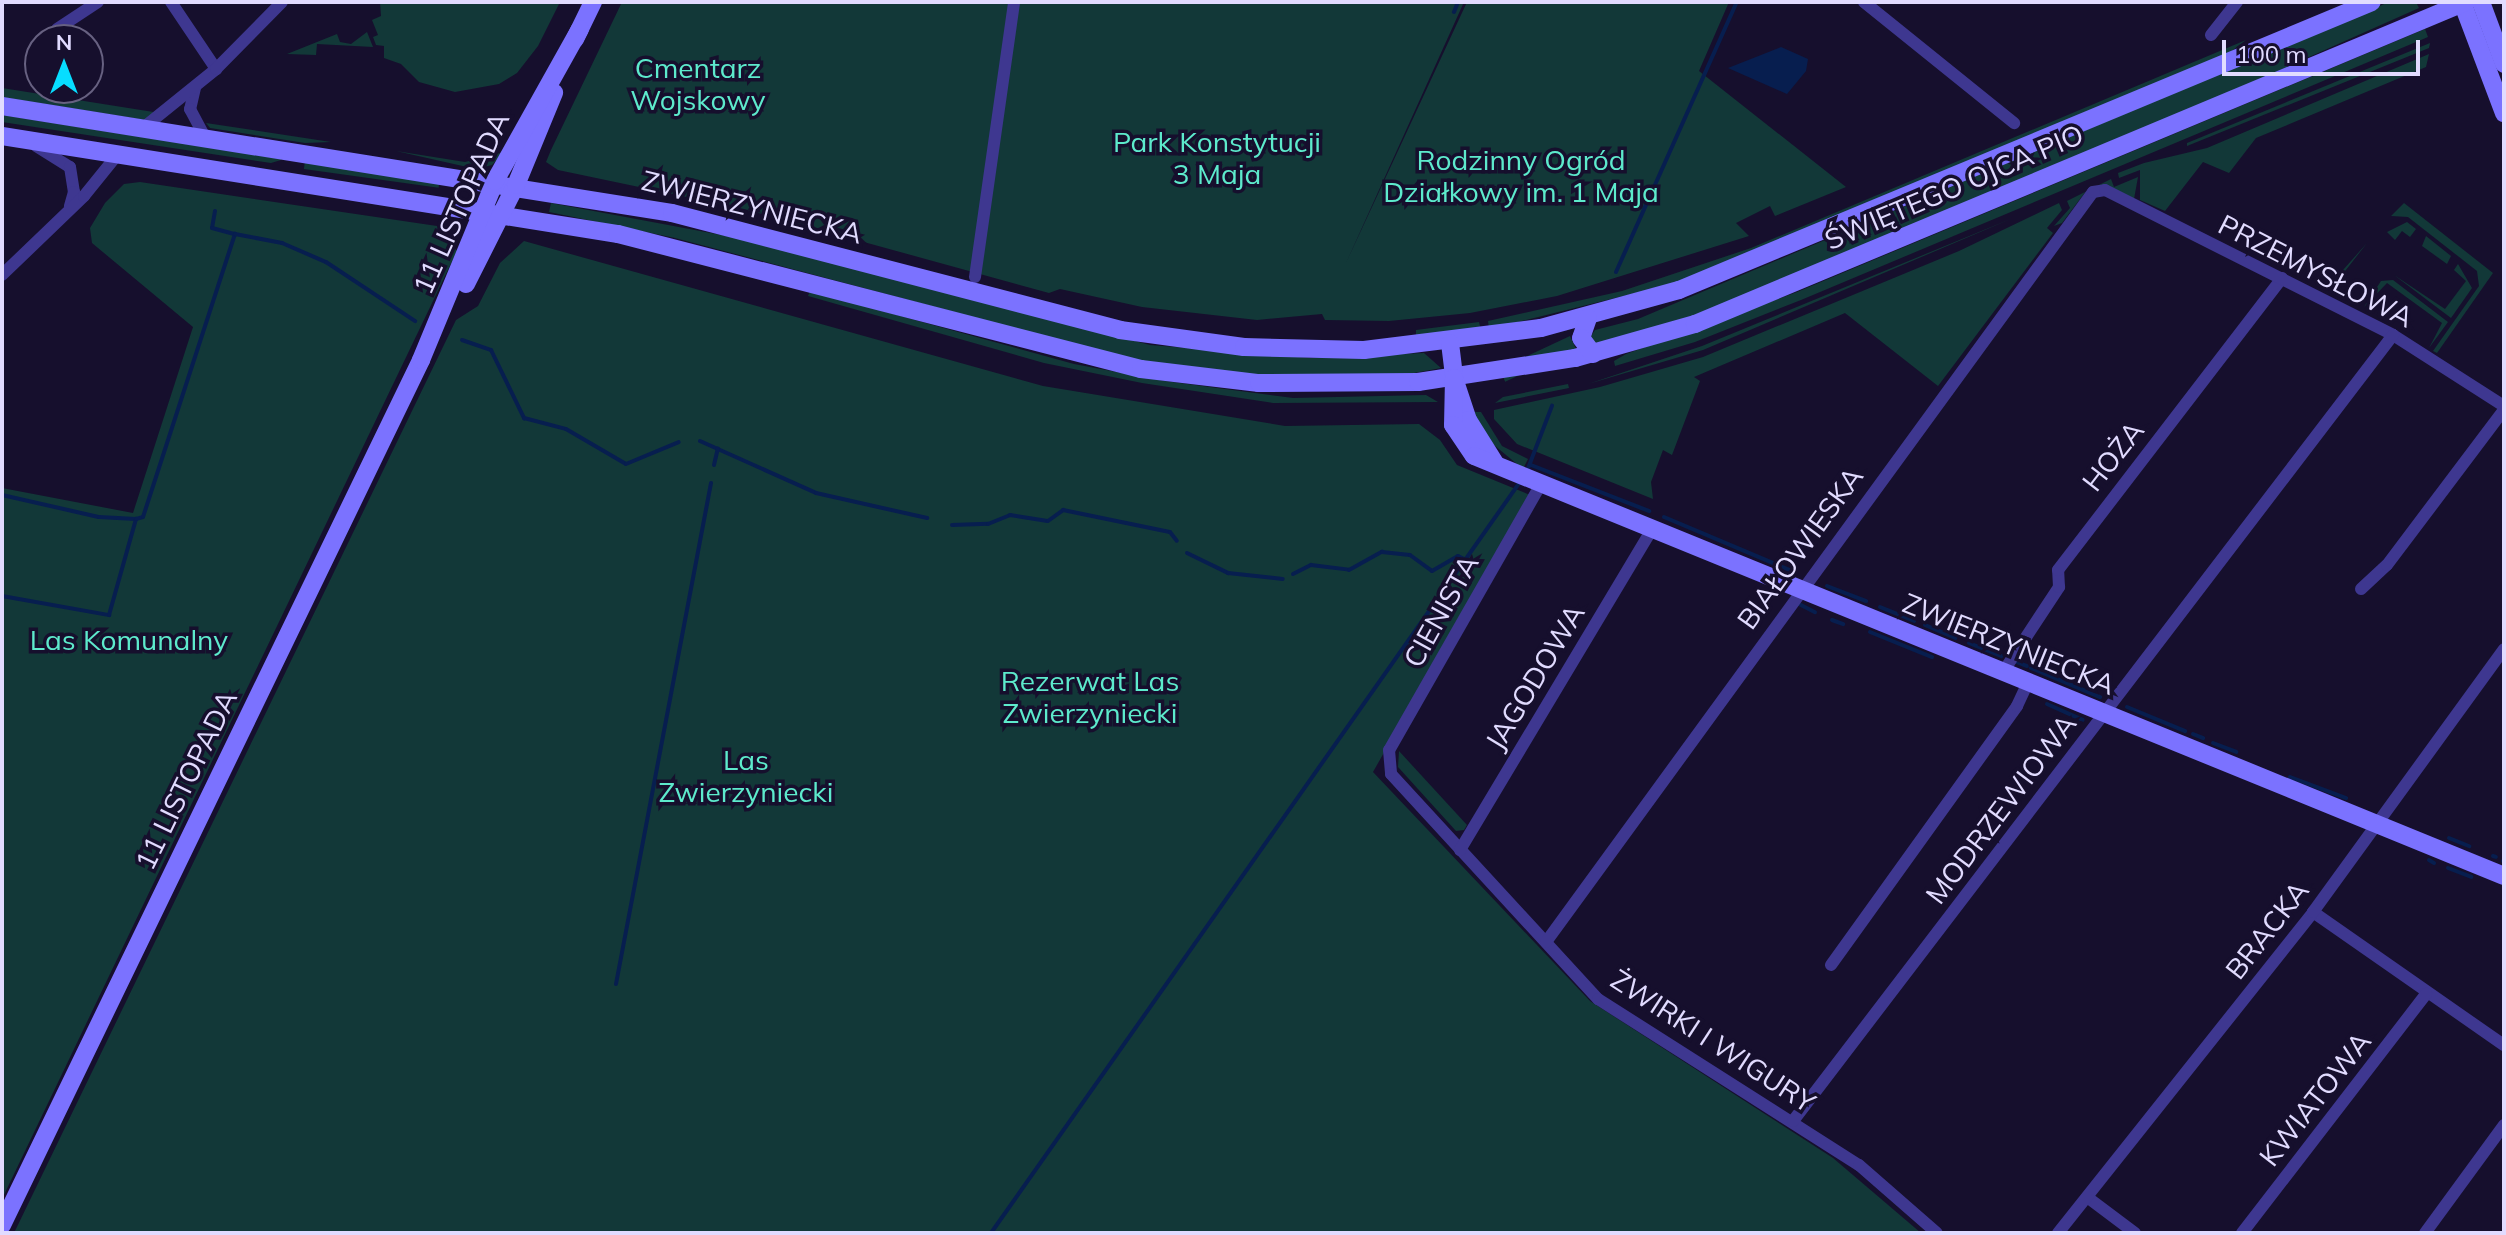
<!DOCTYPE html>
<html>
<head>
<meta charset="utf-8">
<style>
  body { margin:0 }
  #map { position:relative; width:2506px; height:1235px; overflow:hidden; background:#160f2d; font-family:Mulish,sans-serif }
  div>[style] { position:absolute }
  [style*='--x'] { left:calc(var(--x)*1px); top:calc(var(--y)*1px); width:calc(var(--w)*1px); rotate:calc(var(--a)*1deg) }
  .green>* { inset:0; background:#123838; transform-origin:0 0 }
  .water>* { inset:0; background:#071e4f }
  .stream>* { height:4px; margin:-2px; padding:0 2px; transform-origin:2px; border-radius:2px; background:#071e4f }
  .street>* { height:12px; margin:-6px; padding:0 6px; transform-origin:6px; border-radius:6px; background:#3e3790 }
  .secondary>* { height:18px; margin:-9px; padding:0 9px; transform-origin:9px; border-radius:9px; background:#7b72ff }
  span { translate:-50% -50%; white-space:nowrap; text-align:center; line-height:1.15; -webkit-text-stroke:7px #160f2d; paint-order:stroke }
  .park-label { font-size:28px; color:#5deacc }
  .street-label { font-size:28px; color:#e1dbff }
  .frame { position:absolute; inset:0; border:4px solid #e1dbff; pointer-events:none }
  .north { position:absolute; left:24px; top:24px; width:80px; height:80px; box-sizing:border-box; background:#160f2d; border:2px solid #676181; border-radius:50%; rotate:0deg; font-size:22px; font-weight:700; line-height:32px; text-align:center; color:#e1dbff }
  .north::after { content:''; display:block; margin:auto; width:28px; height:36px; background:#07ddff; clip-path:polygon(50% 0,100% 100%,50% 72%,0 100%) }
  .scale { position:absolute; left:2222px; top:40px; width:198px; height:36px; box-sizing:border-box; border:4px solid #e1dbff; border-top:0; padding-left:10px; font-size:24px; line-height:28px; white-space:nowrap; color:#e1dbff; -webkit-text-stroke:6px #160f2d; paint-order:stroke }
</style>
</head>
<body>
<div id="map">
  <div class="green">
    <i style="clip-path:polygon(380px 2px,560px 2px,538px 46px,517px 73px,499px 84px,455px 92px,419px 82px,401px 64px,384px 58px,384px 46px,376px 45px,373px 37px,378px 35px,372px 20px,381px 16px)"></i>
    <i style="clip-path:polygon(622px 2px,1464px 2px,1346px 263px,1467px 2px,1729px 2px,1699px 71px,1846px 187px,1775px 216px,1770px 206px,1736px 223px,1749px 236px,1557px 296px,1470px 313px,1389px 321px,1325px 320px,1322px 314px,1257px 320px,1142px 307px,1060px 289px,1049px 293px,744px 209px,558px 170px,546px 162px,551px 150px)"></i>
    <i style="clip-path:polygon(2389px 2px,2416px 2px,2419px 8px,2179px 115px,1674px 324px,1595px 346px,1589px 339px,1595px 330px,1638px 319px)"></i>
    <i style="clip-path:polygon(2425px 29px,2428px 37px,1801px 300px,1695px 342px,1615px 366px,1614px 361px,1626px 354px,1797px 292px)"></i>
    <i style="clip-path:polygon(367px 32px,373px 47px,317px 44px,316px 55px,287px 54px,337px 34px,340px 42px,351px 44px)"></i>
    <i style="clip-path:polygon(2246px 40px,2229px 53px,1676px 283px,1489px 329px,1488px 321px,1622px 291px,1751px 248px)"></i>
    <i style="clip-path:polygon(2430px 43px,2429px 48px,2187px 146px,2187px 143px)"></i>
    <i style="clip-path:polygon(2429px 54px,2426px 67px,2256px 138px,2229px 173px,2203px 162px,2165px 211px,2140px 200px,2140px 170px,2119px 178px,2118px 173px,2144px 163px,2207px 148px)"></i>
    <i style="left:2px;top:88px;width:155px;height:9px;rotate:9deg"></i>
    <i style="clip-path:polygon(2px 115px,281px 159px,281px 160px,271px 163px,2px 122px)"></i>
    <i style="clip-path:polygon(206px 123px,331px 142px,305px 143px,210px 128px)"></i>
    <i style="clip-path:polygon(396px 151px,465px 162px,504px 152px,492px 165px,476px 169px)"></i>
    <i style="left:305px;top:161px;width:136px;height:8px;rotate:8deg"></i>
    <i style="clip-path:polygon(2138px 177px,2134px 199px,2086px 191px,2062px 223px,2054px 226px,2070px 208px,2067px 201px,2111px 179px,2114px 187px)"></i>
    <i style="clip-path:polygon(140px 182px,437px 226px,457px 251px,2px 1199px,2px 488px,133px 513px,193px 327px,92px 243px,90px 228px,105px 203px,124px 184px)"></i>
    <i style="clip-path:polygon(551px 203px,764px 243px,1150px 345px,1311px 358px,1424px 353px,1441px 368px,1398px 376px,1249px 376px,1143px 362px,675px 238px,549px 212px)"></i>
    <i style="clip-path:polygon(2059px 203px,2062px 210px,2047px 228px,2053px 233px,1938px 386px,1845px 313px,1694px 377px,1700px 381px,1672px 455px,1663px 450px,1651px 482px,1653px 499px,1517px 444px,1494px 419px,1494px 410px,1600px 387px,1703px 357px,1959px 251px)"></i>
    <i style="clip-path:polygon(2404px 203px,2493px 273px,2437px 353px,2433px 351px,2479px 286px,2477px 271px,2408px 217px,2391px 216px)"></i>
    <i style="clip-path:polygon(2013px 218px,1703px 350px,1588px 384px,1702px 346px)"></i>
    <i style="clip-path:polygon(2407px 222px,2416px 229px,2410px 237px,2402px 231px,2395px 240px,2387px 232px)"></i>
    <i style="clip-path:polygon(2426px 236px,2451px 256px,2447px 264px,2422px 246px)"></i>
    <i style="clip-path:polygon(524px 241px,1043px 386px,1285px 426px,1419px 424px,1440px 440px,1457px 465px,1530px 495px,1373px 772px,1590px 1001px,1833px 1158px,1921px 1233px,14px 1233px,456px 320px,478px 306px,500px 263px)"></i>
    <i style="clip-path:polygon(2367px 243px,2335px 284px,2345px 292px,2342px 295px,2327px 288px)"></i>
    <i style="clip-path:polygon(2458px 264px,2472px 288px,2451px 318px,2394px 275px,2445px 309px,2466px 281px,2454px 270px)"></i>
    <i style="clip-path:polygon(2393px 280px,2448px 322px,2429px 348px,2442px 323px,2387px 283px,2364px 307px,2381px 281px)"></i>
    <i style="clip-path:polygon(810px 291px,1074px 364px,1165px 381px,1293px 398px,1426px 395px,1438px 402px,1273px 403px,1142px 383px,1044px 363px,808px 296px)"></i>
    <i style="clip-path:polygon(1479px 322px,1481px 330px,1416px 336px,1416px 330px)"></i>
    <i style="left:1570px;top:336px;width:14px;height:78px;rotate:65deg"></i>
    <i style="clip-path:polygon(1568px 384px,1569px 388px,1495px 403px,1503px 397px)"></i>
    <i style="clip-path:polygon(1474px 412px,1481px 412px,1502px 446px,1528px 459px,1523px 469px,1483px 436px)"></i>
    <i style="clip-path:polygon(1399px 751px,1467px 825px,1464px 830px,1456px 831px,1398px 767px)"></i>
  </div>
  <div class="water">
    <i style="clip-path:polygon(1781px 47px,1808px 59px,1806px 71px,1787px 94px,1728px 68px)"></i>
  </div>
  <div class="stream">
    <i style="--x:1454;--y:12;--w:11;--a:-68"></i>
    <i style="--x:215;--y:211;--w:17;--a:100"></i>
    <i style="--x:212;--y:228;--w:24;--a:15"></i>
    <i style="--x:1616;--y:272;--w:296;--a:-65.9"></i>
    <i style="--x:462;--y:340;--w:31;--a:19"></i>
    <i style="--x:491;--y:350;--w:76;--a:64.1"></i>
    <i style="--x:524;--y:418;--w:43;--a:14.7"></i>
    <i style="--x:566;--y:429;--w:69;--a:30.3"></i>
    <i style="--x:626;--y:464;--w:57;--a:-22.5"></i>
    <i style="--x:700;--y:441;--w:127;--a:24.1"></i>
    <i style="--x:816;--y:493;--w:114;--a:12.7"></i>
    <i style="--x:714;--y:465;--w:17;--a:-77"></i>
    <i style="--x:1531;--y:465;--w:127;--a:21.3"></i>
    <i style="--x:1527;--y:471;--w:70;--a:-69"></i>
    <i style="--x:2;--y:495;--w:99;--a:12.8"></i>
    <i style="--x:99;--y:517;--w:37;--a:3"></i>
    <i style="--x:1664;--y:517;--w:141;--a:22.9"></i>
    <i style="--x:952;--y:525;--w:36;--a:-2"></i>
    <i style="--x:988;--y:524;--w:24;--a:-22"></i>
    <i style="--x:1010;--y:515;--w:38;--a:9"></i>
    <i style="--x:1048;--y:521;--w:19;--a:-36"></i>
    <i style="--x:1063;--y:510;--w:109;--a:11.6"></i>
    <i style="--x:1170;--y:532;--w:11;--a:52"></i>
    <i style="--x:1187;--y:553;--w:46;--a:26"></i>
    <i style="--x:1228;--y:573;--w:55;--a:6.2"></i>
    <i style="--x:1293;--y:574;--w:20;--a:-27"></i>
    <i style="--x:1311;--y:565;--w:38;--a:7"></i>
    <i style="--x:1349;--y:570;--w:38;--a:-29"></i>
    <i style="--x:1382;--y:552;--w:28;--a:6"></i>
    <i style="--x:1410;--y:555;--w:27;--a:36"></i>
    <i style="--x:1432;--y:571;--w:30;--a:-30"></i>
    <i style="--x:1458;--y:556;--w:9;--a:27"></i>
    <i style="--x:1827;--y:586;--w:42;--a:21"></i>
    <i style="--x:2;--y:596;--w:109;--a:10.1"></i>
    <i style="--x:109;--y:615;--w:100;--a:-74.3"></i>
    <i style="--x:136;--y:519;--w:7;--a:-16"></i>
    <i style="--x:143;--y:517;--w:298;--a:-72"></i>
    <i style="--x:235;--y:234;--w:48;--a:10.8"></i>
    <i style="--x:282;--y:243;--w:48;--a:23.4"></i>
    <i style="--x:326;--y:262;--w:107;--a:33.5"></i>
    <i style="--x:1799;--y:604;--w:18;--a:27"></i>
    <i style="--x:1880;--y:607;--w:37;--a:22"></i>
    <i style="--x:1832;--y:620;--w:12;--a:20"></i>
    <i style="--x:1925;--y:625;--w:33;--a:23"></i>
    <i style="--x:1870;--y:632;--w:67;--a:22"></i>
    <i style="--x:1969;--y:643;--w:35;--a:22"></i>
    <i style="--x:2014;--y:661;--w:14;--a:21"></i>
    <i style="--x:2031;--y:668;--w:75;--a:22.8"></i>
    <i style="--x:2047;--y:704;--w:39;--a:24"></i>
    <i style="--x:2127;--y:707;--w:63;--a:22.5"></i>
    <i style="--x:2193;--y:734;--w:11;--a:22"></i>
    <i style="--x:2213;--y:743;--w:25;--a:21"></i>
    <i style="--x:2290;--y:777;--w:60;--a:20.6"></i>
    <i style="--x:2449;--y:838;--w:22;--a:22"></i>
    <i style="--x:2493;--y:856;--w:3;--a:18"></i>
    <i style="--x:2429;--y:860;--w:6;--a:31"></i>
    <i style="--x:2503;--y:861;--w:1;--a:0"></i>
    <i style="--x:2448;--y:868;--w:25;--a:21"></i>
    <i style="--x:616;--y:984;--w:510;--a:-79.26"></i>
    <i style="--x:991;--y:1233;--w:919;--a:-54.84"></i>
  </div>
  <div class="street">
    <i style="--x:171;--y:2;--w:81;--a:56.1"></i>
    <i style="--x:1864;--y:2;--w:193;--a:38.9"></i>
    <i style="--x:57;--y:29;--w:49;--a:-33.4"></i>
    <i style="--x:2211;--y:35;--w:42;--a:-51.8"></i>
    <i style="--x:195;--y:88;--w:22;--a:103"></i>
    <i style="--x:190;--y:109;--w:32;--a:62"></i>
    <i style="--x:143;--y:128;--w:94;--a:-38.9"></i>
    <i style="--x:216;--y:69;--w:94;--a:-45.4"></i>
    <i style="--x:36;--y:146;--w:40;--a:32"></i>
    <i style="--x:70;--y:167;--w:25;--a:81"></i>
    <i style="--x:74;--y:192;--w:15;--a:106"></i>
    <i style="--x:2;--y:275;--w:114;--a:-43.9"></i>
    <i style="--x:84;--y:196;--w:54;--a:-51"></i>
    <i style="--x:975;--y:277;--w:278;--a:-81.9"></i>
    <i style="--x:1541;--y:484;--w:306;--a:119.7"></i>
    <i style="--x:1389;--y:750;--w:24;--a:85"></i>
    <i style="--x:1391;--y:774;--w:306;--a:47.4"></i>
    <i style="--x:1598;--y:999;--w:309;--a:32.5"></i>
    <i style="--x:1859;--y:1165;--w:103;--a:41.1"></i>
    <i style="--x:2361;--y:589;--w:35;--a:-43"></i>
    <i style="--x:2387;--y:565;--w:194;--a:-53"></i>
    <i style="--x:2003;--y:672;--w:102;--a:-56.6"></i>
    <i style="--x:2059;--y:587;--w:17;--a:-93"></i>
    <i style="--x:2058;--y:570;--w:368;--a:-52.5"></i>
    <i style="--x:1460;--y:850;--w:374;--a:-59.1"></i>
    <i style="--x:2313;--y:912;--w:233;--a:34.9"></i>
    <i style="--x:1546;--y:942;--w:928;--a:-53.9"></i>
    <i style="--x:2093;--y:192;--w:12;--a:-9"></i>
    <i style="--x:2105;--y:190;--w:322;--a:26.7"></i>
    <i style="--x:2393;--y:335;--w:132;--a:32.6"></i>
    <i style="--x:1831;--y:965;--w:319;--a:-54.3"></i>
    <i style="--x:2017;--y:706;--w:26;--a:-65"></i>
    <i style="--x:1793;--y:1121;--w:989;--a:-52.64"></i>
    <i style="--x:2087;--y:1197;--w:60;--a:36.9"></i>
    <i style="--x:2058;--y:1233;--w:410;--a:-51.5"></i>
    <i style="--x:2313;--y:912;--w:325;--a:-54"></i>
    <i style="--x:2242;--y:1233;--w:302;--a:-52.4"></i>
    <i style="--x:2425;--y:1233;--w:134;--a:-53.8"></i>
  </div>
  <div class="secondary">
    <i style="--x:2462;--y:2;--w:119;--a:69.3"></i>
    <i style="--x:2481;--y:2;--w:66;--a:69.6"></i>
    <i style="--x:575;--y:39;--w:41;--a:-64.1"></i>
    <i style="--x:2;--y:106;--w:678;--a:9.07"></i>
    <i style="--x:672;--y:213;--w:463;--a:14.6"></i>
    <i style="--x:1120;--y:330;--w:125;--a:7.8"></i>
    <i style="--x:1244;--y:347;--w:120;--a:1.4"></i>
    <i style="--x:1364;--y:350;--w:178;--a:-7.1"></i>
    <i style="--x:1541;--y:328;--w:143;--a:-15.4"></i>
    <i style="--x:1679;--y:290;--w:750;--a:-22.57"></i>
    <i style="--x:2;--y:136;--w:624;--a:9.04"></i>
    <i style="--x:618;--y:234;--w:540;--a:14.47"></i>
    <i style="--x:1141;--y:369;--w:119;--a:6.8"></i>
    <i style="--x:1259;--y:383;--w:159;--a:-0.4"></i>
    <i style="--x:1418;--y:382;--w:159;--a:-8.7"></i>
    <i style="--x:1575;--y:358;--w:125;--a:-15.8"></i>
    <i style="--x:1695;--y:324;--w:836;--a:-22.67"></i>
    <i style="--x:466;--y:284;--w:111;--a:-63.2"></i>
    <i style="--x:516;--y:185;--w:100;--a:-67.6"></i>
    <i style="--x:1588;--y:318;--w:21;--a:109"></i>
    <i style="--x:1581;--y:338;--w:20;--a:53"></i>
    <i style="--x:1450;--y:343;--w:35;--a:83"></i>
    <i style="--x:1454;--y:378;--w:44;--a:71.6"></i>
    <i style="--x:1468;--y:420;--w:51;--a:57.9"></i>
    <i style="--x:1454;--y:378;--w:47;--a:91.2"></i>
    <i style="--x:1453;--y:425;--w:37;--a:56"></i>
    <i style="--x:1474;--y:456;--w:1112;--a:22.18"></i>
    <i style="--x:2;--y:1225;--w:961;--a:-64.15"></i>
    <i style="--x:421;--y:360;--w:194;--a:-67.5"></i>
    <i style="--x:495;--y:181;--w:174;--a:-60.8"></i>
  </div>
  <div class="park-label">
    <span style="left:698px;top:84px">Cmentarz<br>Wojskowy</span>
    <span style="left:1217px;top:158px">Park Konstytucji<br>3 Maja</span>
    <span style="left:1521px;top:176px">Rodzinny Ogród<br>Działkowy im. 1 Maja</span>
    <span style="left:129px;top:640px">Las Komunalny</span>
    <span style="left:1090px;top:697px">Rezerwat Las<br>Zwierzyniecki</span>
    <span style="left:746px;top:776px">Las<br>Zwierzyniecki</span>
  </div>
  <div class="street-label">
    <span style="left:1954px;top:187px;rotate:-23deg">ŚWIĘTEGO OJCA PIO</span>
    <span style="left:461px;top:203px;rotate:-66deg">11 LISTOPADA</span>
    <span style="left:752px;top:207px;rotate:14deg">ZWIERZYNIECKA</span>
    <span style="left:2316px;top:271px;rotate:27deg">PRZEMYSŁOWA</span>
    <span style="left:2113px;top:456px;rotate:-52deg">HOŻA</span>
    <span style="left:1800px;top:548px;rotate:-54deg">BIAŁOWIESKA</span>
    <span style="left:1441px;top:611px;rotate:-61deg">CIENISTA</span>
    <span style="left:2009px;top:644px;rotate:22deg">ZWIERZYNIECKA</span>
    <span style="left:1535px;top:677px;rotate:-59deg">JAGODOWA</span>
    <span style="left:186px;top:780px;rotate:-64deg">11 LISTOPADA</span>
    <span style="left:2001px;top:809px;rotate:-53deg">MODRZEWIOWA</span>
    <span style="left:2267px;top:930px;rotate:-52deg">BRACKA</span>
    <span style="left:1713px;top:1041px;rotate:33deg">ŻWIRKI I WIGURY</span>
    <span style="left:2315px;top:1099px;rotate:-52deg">KWIATOWA</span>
  </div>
  <div class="frame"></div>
  <div class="north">N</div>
  <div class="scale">100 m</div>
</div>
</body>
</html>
